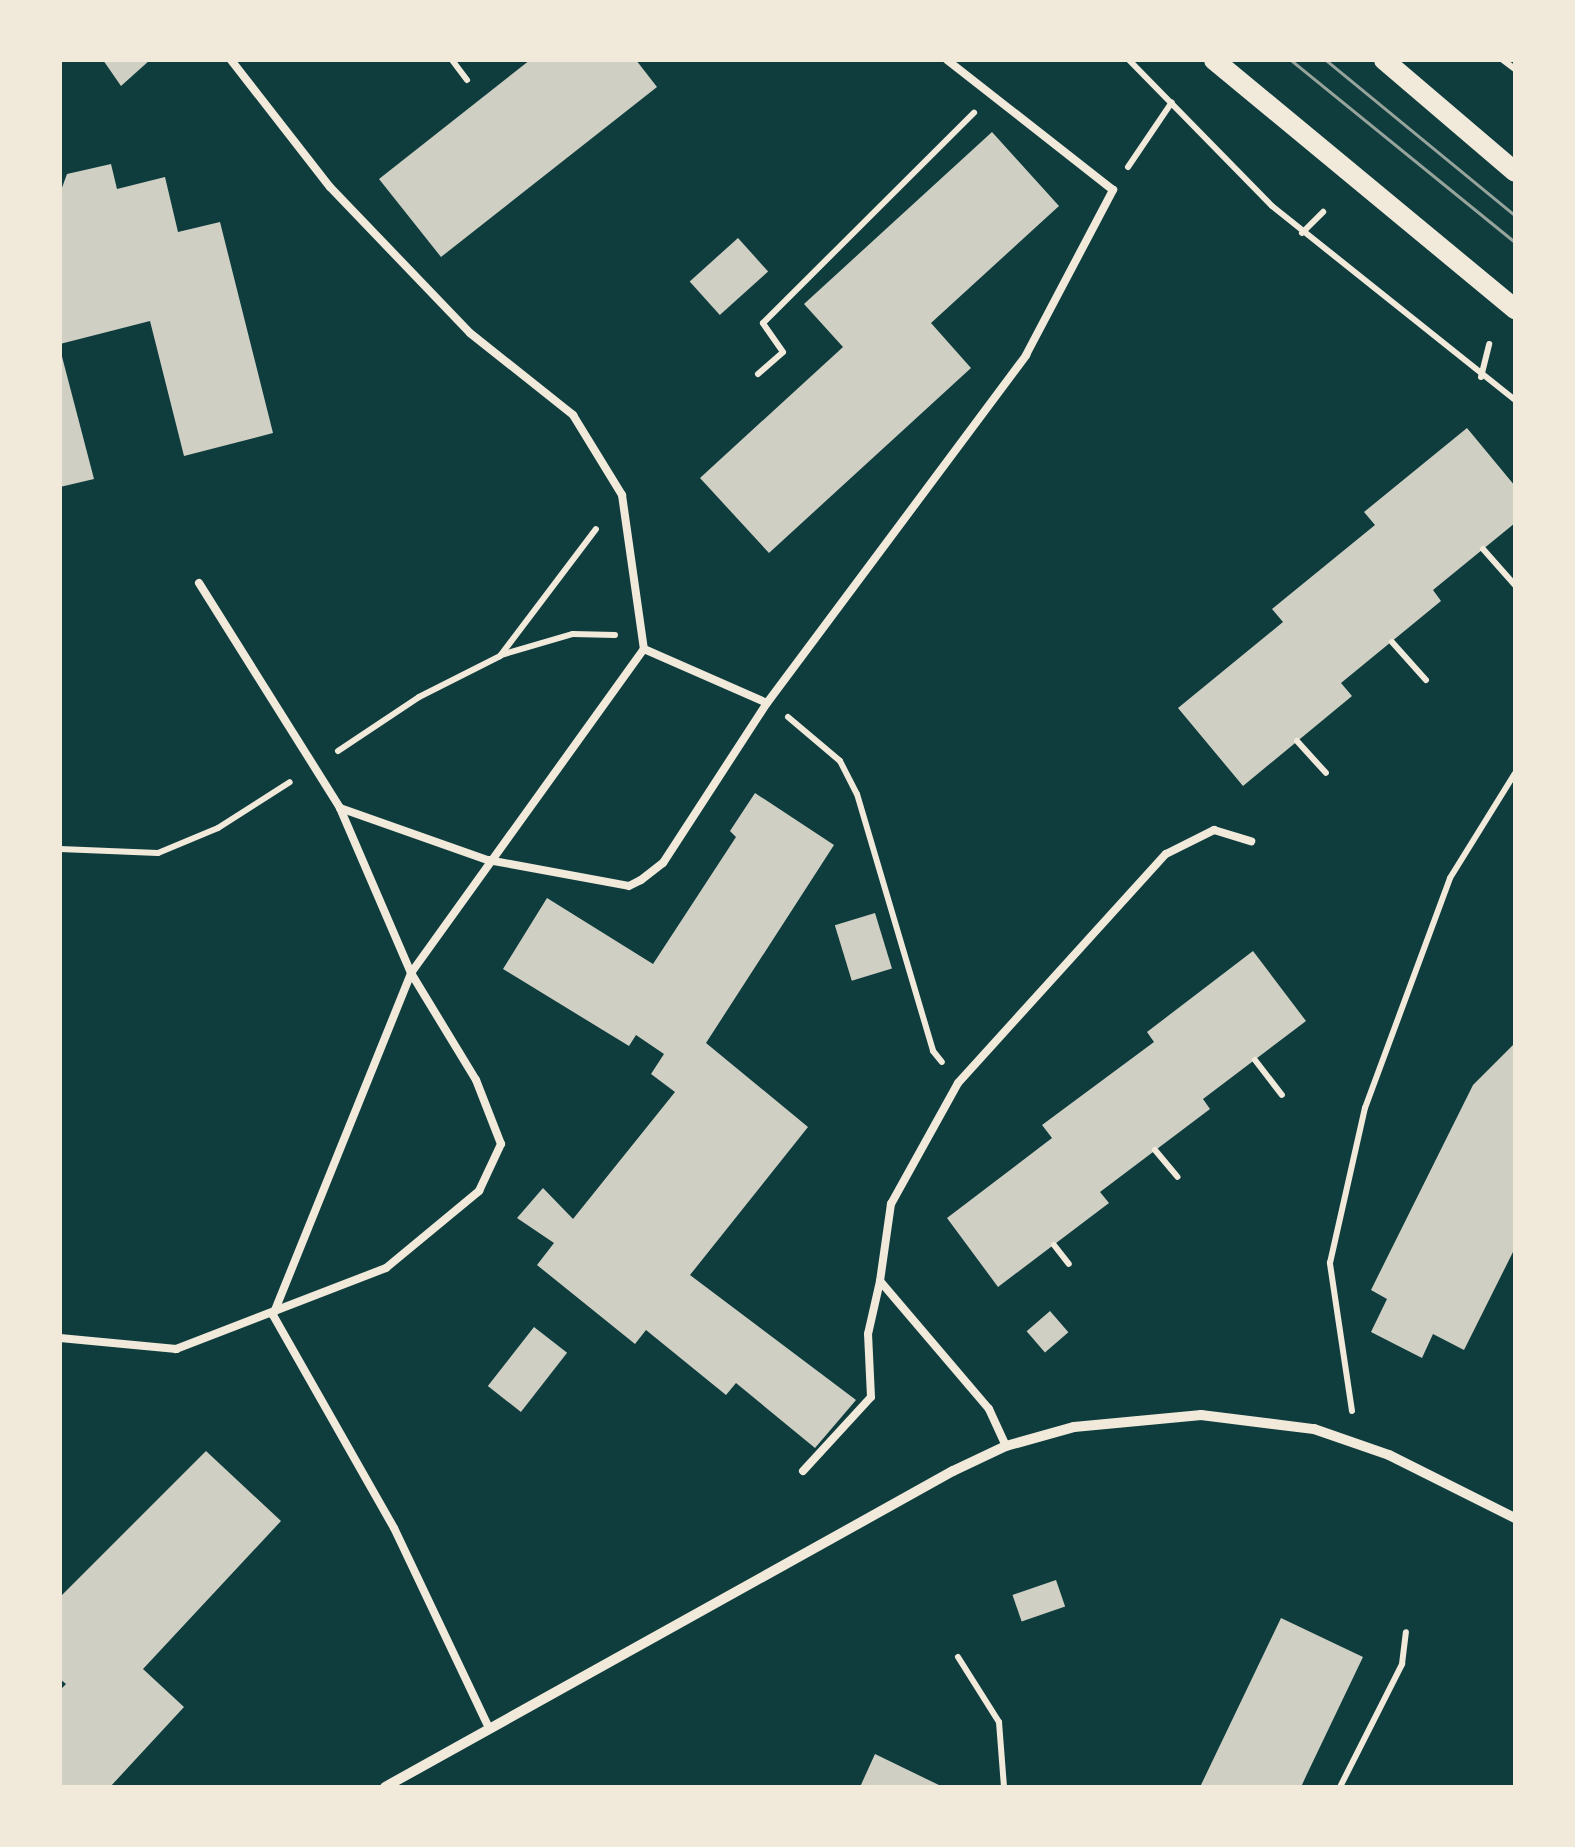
<!DOCTYPE html>
<html>
<head>
<meta charset="utf-8">
<style>
  body { margin:0 }
  #map { position:relative; width:1575px; height:1847px; overflow:hidden; background:#0f3d3e; font-family:Jost,sans-serif }
  div>[style] { position:absolute }
  [style*='--x'] { left:calc(var(--x)*1px); top:calc(var(--y)*1px); width:calc(var(--w)*1px); rotate:calc(var(--a)*1deg) }
  .building>* { inset:0; background:#cfcfc3; transform-origin:0 0 }
  .path>* { height:6px; margin:-3px; padding:0 3px; transform-origin:3px; border-radius:3px; background:#f1e9da }
  .service>* { height:8px; margin:-4px; padding:0 4px; transform-origin:4px; border-radius:4px; background:#f1e9da }
  .minor>* { height:10px; margin:-5px; padding:0 5px; transform-origin:5px; border-radius:5px; background:#f1e9da }
  .secondary>* { height:20px; margin:-10px; padding:0 10px; transform-origin:10px; border-radius:10px; background:#f1e9da }
  .tram>* { height:2.5px; margin:-1.25px; padding:0 1.25px; transform-origin:1.25px; border-radius:1.25px; background:#97a49c }
  span { translate:-50% -50%; white-space:nowrap; text-align:center; line-height:1.15; -webkit-text-stroke:10px #f1e9da; paint-order:stroke }
  .frame { position:absolute; inset:0; border:62px solid #f1e9da; pointer-events:none }
</style>
</head>
<body>
<div id="map">
  <div class="building">
    <i style="clip-path:polygon(103px 60px,150px 60px,121px 86px)"></i>
    <i style="clip-path:polygon(530px 60px,636px 60px,657px 87px,441px 257px,379px 179px)"></i>
    <i style="clip-path:polygon(992px 132px,1059px 206px,931px 323px,971px 368px,769px 553px,700px 478px,843px 347px,804px 304px)"></i>
    <i style="clip-path:polygon(111px 164px,117px 189px,165px 177px,178px 232px,220px 222px,273px 433px,184px 456px,150px 321px,60px 344px,60px 193px,67px 174px)"></i>
    <i style="left:738px;top:238px;width:45px;height:65px;rotate:48deg"></i>
    <i style="clip-path:polygon(60px 349px,94px 479px,60px 487px)"></i>
    <i style="clip-path:polygon(1467px 428px,1515px 486px,1515px 523px,1433px 590px,1441px 601px,1341px 683px,1352px 696px,1243px 786px,1178px 708px,1283px 622px,1272px 609px,1375px 525px,1364px 512px)"></i>
    <i style="clip-path:polygon(755px 793px,834px 845px,706px 1043px,808px 1127px,690px 1275px,856px 1400px,815px 1448px,736px 1383px,726px 1395px,646px 1330px,635px 1344px,537px 1265px,554px 1243px,517px 1218px,543px 1188px,573px 1219px,675px 1092px,651px 1074px,664px 1054px,636px 1035px,629px 1046px,503px 969px,547px 898px,653px 964px,736px 837px,730px 831px)"></i>
    <i style="left:875px;top:913px;width:58px;height:42px;rotate:73deg"></i>
    <i style="clip-path:polygon(1253px 951px,1306px 1021px,1203px 1099px,1210px 1109px,1100px 1192px,1109px 1203px,998px 1287px,947px 1218px,1052px 1138px,1042px 1125px,1154px 1042px,1147px 1032px)"></i>
    <i style="clip-path:polygon(1515px 1043px,1515px 1248px,1464px 1350px,1433px 1334px,1422px 1358px,1371px 1332px,1387px 1299px,1371px 1290px,1473px 1085px)"></i>
    <i style="left:1050px;top:1311px;width:28px;height:31px;rotate:49deg"></i>
    <i style="left:534px;top:1327px;width:42px;height:75px;rotate:38deg"></i>
    <i style="clip-path:polygon(206px 1451px,281px 1521px,143px 1669px,184px 1707px,110px 1787px,60px 1787px,60px 1690px,66px 1684px,60px 1679px,60px 1597px)"></i>
    <i style="left:1056px;top:1580px;width:28px;height:46px;rotate:71deg"></i>
    <i style="clip-path:polygon(1281px 1618px,1363px 1657px,1307px 1774px,1301px 1787px,1200px 1787px)"></i>
    <i style="clip-path:polygon(875px 1754px,943px 1787px,860px 1787px)"></i>
  </div>
  <div class="path">
    <i style="--x:452;--y:60;--w:25;--a:53"></i>
    <i style="--x:1129;--y:60;--w:204;--a:45.6"></i>
    <i style="--x:1272;--y:206;--w:311;--a:38.6"></i>
    <i style="--x:1503;--y:60;--w:15;--a:37"></i>
    <i style="--x:1128;--y:167;--w:78;--a:-55.9"></i>
    <i style="--x:1302;--y:233;--w:30;--a:-45"></i>
    <i style="--x:758;--y:374;--w:33;--a:-41"></i>
    <i style="--x:783;--y:352;--w:35;--a:-125"></i>
    <i style="--x:763;--y:323;--w:298;--a:-44.9"></i>
    <i style="--x:1481;--y:377;--w:34;--a:-76"></i>
    <i style="--x:1483;--y:549;--w:48;--a:48.4"></i>
    <i style="--x:1392;--y:642;--w:51;--a:48.2"></i>
    <i style="--x:501;--y:655;--w:75;--a:-16.3"></i>
    <i style="--x:573;--y:634;--w:42;--a:1.4"></i>
    <i style="--x:788;--y:717;--w:68;--a:40.2"></i>
    <i style="--x:840;--y:761;--w:37;--a:63"></i>
    <i style="--x:857;--y:794;--w:268;--a:73.5"></i>
    <i style="--x:933;--y:1051;--w:14;--a:51"></i>
    <i style="--x:1297;--y:741;--w:43;--a:47.8"></i>
    <i style="--x:338;--y:751;--w:97;--a:-33.7"></i>
    <i style="--x:419;--y:697;--w:91;--a:-26.8"></i>
    <i style="--x:500;--y:656;--w:159;--a:-52.9"></i>
    <i style="--x:60;--y:849;--w:98;--a:2.3"></i>
    <i style="--x:158;--y:853;--w:65;--a:-22.6"></i>
    <i style="--x:218;--y:828;--w:85;--a:-32.6"></i>
    <i style="--x:1255;--y:1060;--w:44;--a:52.4"></i>
    <i style="--x:1155;--y:1150;--w:35;--a:50"></i>
    <i style="--x:1054;--y:1245;--w:24;--a:52"></i>
    <i style="--x:1352;--y:1411;--w:150;--a:-98.5"></i>
    <i style="--x:1330;--y:1263;--w:159;--a:-77.3"></i>
    <i style="--x:1365;--y:1108;--w:245;--a:-69.7"></i>
    <i style="--x:1450;--y:878;--w:123;--a:-58.2"></i>
    <i style="--x:958;--y:1657;--w:77;--a:57.8"></i>
    <i style="--x:999;--y:1722;--w:65;--a:85.6"></i>
    <i style="--x:1340;--y:1787;--w:138;--a:-63.2"></i>
    <i style="--x:1402;--y:1664;--w:32;--a:-83"></i>
  </div>
  <div class="service">
    <i style="--x:231;--y:60;--w:161;--a:52.1"></i>
    <i style="--x:330;--y:187;--w:202;--a:46.2"></i>
    <i style="--x:470;--y:333;--w:132;--a:38.5"></i>
    <i style="--x:573;--y:415;--w:94;--a:58.5"></i>
    <i style="--x:622;--y:495;--w:156;--a:81.9"></i>
    <i style="--x:199;--y:583;--w:266;--a:57.9"></i>
    <i style="--x:340;--y:808;--w:157;--a:19.4"></i>
    <i style="--x:488;--y:860;--w:143;--a:10.4"></i>
    <i style="--x:629;--y:886;--w:13;--a:-27"></i>
    <i style="--x:641;--y:880;--w:28;--a:-38"></i>
    <i style="--x:663;--y:863;--w:191;--a:-57"></i>
    <i style="--x:60;--y:1338;--w:117;--a:5.4"></i>
    <i style="--x:176;--y:1349;--w:225;--a:-21.1"></i>
    <i style="--x:386;--y:1268;--w:121;--a:-39.6"></i>
    <i style="--x:479;--y:1191;--w:52;--a:-64.9"></i>
    <i style="--x:501;--y:1144;--w:69;--a:-111.3"></i>
    <i style="--x:476;--y:1080;--w:125;--a:-121.3"></i>
    <i style="--x:411;--y:973;--w:180;--a:-113.3"></i>
    <i style="--x:1006;--y:1446;--w:41;--a:-114.7"></i>
    <i style="--x:989;--y:1409;--w:168;--a:-130.4"></i>
    <i style="--x:880;--y:1281;--w:78;--a:-81.9"></i>
    <i style="--x:891;--y:1204;--w:138;--a:-61"></i>
    <i style="--x:958;--y:1083;--w:309;--a:-47.8"></i>
    <i style="--x:1166;--y:854;--w:54;--a:-26.6"></i>
    <i style="--x:1214;--y:830;--w:39;--a:17"></i>
    <i style="--x:803;--y:1471;--w:100;--a:-47.4"></i>
    <i style="--x:871;--y:1397;--w:63;--a:-92.7"></i>
    <i style="--x:868;--y:1334;--w:54;--a:-77.2"></i>
    <i style="--x:489;--y:1728;--w:221;--a:-115.4"></i>
    <i style="--x:394;--y:1528;--w:245;--a:-119.6"></i>
    <i style="--x:273;--y:1315;--w:369;--a:-68"></i>
    <i style="--x:411;--y:973;--w:399;--a:-54.3"></i>
    <i style="--x:644;--y:649;--w:134;--a:23.7"></i>
    <i style="--x:767;--y:703;--w:434;--a:-53.3"></i>
    <i style="--x:1026;--y:355;--w:187;--a:-62.2"></i>
    <i style="--x:1113;--y:190;--w:211;--a:-141.9"></i>
  </div>
  <div class="minor">
    <i style="--x:385;--y:1787;--w:650;--a:-29.09"></i>
    <i style="--x:953;--y:1471;--w:59;--a:-25.3"></i>
    <i style="--x:1006;--y:1446;--w:71;--a:-15.6"></i>
    <i style="--x:1074;--y:1427;--w:128;--a:-5.4"></i>
    <i style="--x:1201;--y:1415;--w:114;--a:7.1"></i>
    <i style="--x:1314;--y:1429;--w:79;--a:19.1"></i>
    <i style="--x:1389;--y:1455;--w:141;--a:26.6"></i>
  </div>
  <div class="secondary">
    <i style="--x:1214;--y:60;--w:391;--a:39.6"></i>
    <i style="--x:1384;--y:60;--w:172;--a:40.5"></i>
  </div>
  <div class="tram">
    <i style="--x:1291;--y:60;--w:289;--a:39.1"></i>
    <i style="--x:1326;--y:60;--w:244;--a:39.4"></i>
  </div>
  <div class="frame"></div>
</div>
</body>
</html>
